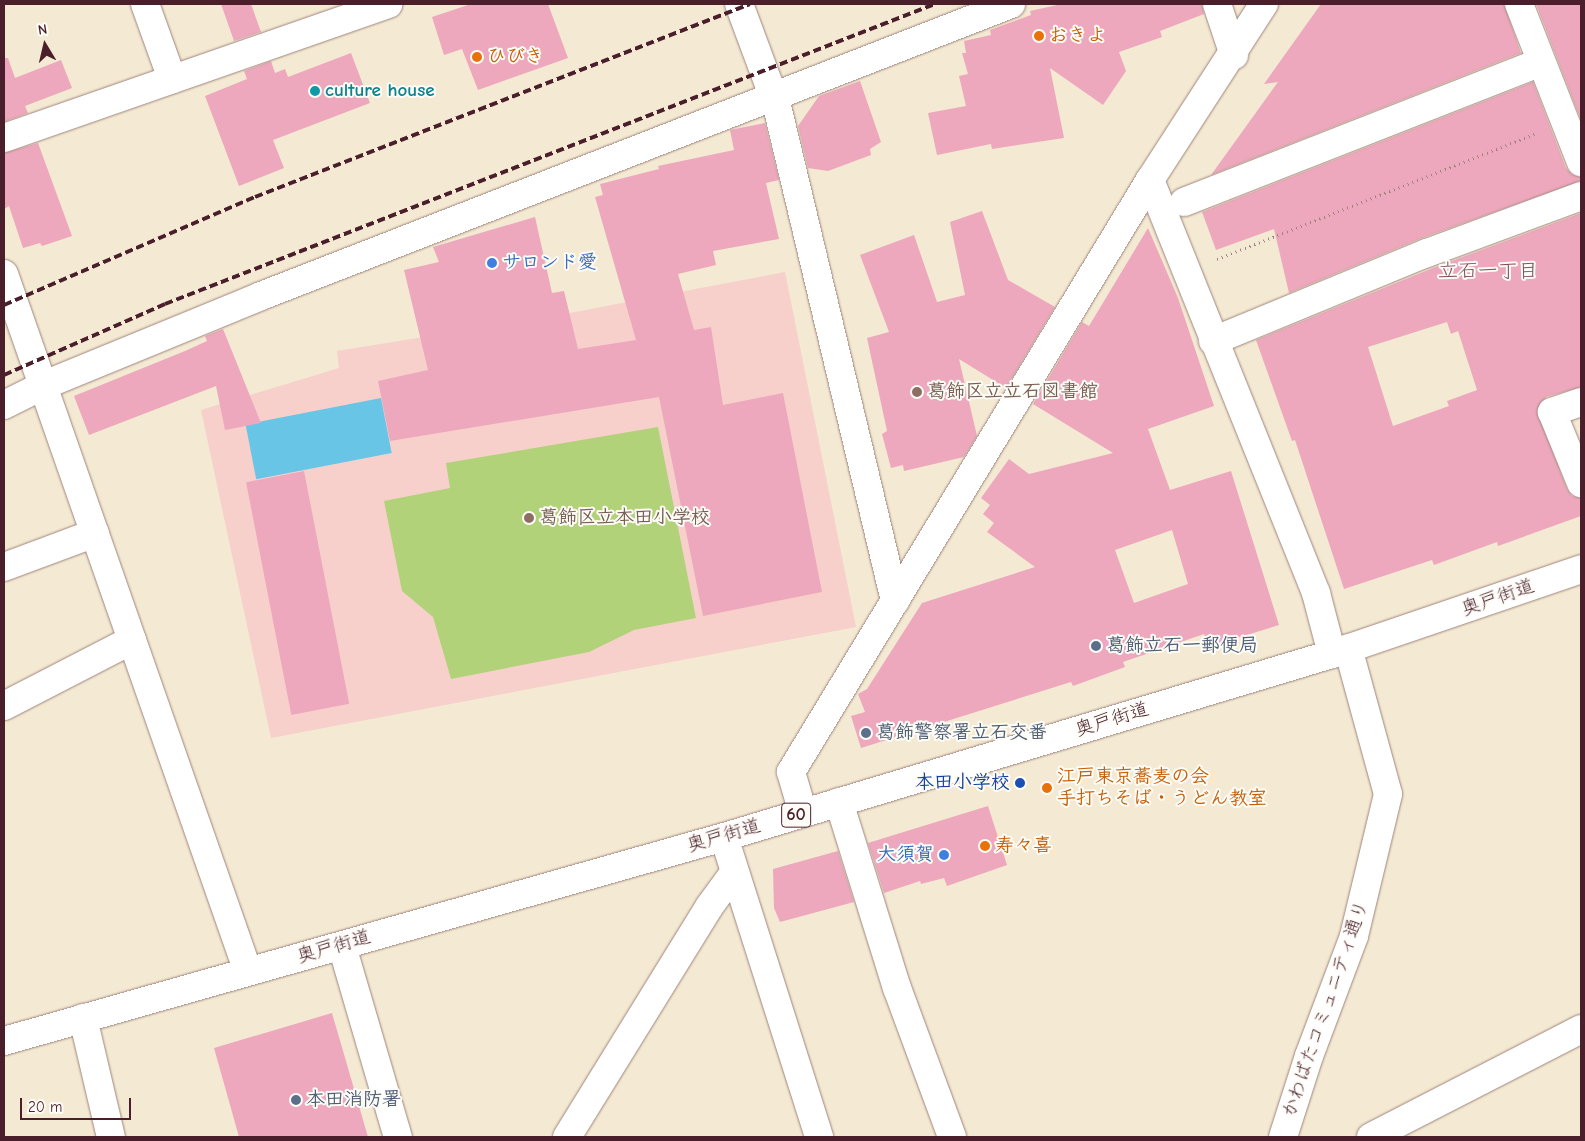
<!DOCTYPE html>
<html>
<head>
<meta charset="utf-8">
<style>
  body { margin:0 }
  #map { position:relative; width:1585px; height:1141px; overflow:hidden; background:#f4e9d2; font-family:"Comic Neue","Klee One",sans-serif }
  div>[style] { position:absolute }
  [style*='--x'] { left:calc(var(--x)*1px); top:calc(var(--y)*1px); width:calc(var(--w)*1px); rotate:calc(var(--a)*1deg) }
  .built>* { inset:0; background:#f7d0cc }
  .green>* { inset:0; background:#b2d279 }
  .water>* { inset:0; background:#68c5e6; transform-origin:0 0 }
  .building>* { inset:0; background:#eda8bd; transform-origin:0 0 }
  .path>* { height:3px; margin-top:-1.5px; transform-origin:0; background:repeating-linear-gradient(90deg,#9f847e 0 1px,transparent 0 5px) }
  .roads { filter:drop-shadow(0 0 1px #9f847e) drop-shadow(0 0 1px #9f847e) }
  .minor>* { height:28px; margin:-14px; padding:0 14px; transform-origin:14px; border-radius:14px; background:#fff }
  .major>* { height:28px; margin:-14px; padding:0 14px; transform-origin:14px; border-radius:14px; background:#fff }
  .rail>* { height:4px; margin-top:-2px; transform-origin:0; background:repeating-linear-gradient(90deg,#4a1f2b 0 8px,transparent 0 12px) }
  .dots>* { width:14px; height:14px; translate:-50% -50%; box-sizing:border-box; border:2px solid #fdfcf7; border-radius:50% }
  span { translate:-50% -50%; white-space:nowrap; text-align:center; line-height:1.15; -webkit-text-stroke:4px #fdfcf7; paint-order:stroke }
  .shield-label span { padding:1px 4px; background:#fdfcf7; border:1px solid; border-radius:4px; -webkit-text-stroke-width:0 }
  .shield-label { font-size:18px; color:#4a1f2b; font-weight:700 }
  .food-label { font-size:19px; color:#c56008; font-weight:700 }
  .left { translate:0 -50%; text-align:left }
  .culture-label { font-size:19px; color:#0d838f; font-weight:700 }
  .shop-label { font-size:19px; color:#366cbe; font-weight:700 }
  .right { translate:-100% -50%; text-align:right }
  .education-label { font-size:19px; color:#785e54; font-weight:700 }
  .street-label { font-size:19px; color:#4a1f2b }
  .service-label { font-size:19px; color:#4e5e75; font-weight:700 }
  .transit-label { font-size:19px; color:#164399; font-weight:700 }
  .neighbourhood-label { font-size:20px; color:#834f5e }
  .frame { position:absolute; inset:0; border:5px solid #4a1f2b; pointer-events:none }
  .north { position:absolute; left:20px; top:20px; width:50px; height:50px; -webkit-text-stroke:4px #fdfcf7; paint-order:stroke; rotate:351deg; font-size:14px; font-weight:700; line-height:20px; text-align:center; color:#4a1f2b }
  .north::after { content:''; display:block; margin:auto; width:18px; height:22px; background:#4a1f2b; clip-path:polygon(50% 0,100% 100%,50% 72%,0 100%) }
  .scale { position:absolute; left:20px; top:1098px; width:111px; height:22px; box-sizing:border-box; border:2px solid #4a1f2b; border-top:0; padding-left:6px; font-size:15px; line-height:18px; white-space:nowrap; color:#4a1f2b; -webkit-text-stroke:4px #fdfcf7; paint-order:stroke }
</style>
</head>
<body>
<div id="map">
  <div class="built">
    <i style="clip-path:polygon(785px 272px,856px 627px,271px 738px,201px 410px,339px 368px,337px 351px,559px 315px)"></i>
  </div>
  <div class="green">
    <i style="clip-path:polygon(658px 427px,696px 618px,634px 630px,589px 652px,451px 679px,433px 617px,402px 591px,384px 501px,450px 488px,446px 463px)"></i>
  </div>
  <div class="water">
    <i style="left:381px;top:398px;width:56px;height:138px;rotate:79deg"></i>
  </div>
  <div class="building">
    <i style="clip-path:polygon(221px 4px,251px 4px,261px 32px,234px 41px)"></i>
    <i style="clip-path:polygon(471px 4px,548px 4px,568px 58px,478px 90px,462px 49px,444px 55px,432px 17px)"></i>
    <i style="clip-path:polygon(1062px 4px,1202px 4px,1204px 14px,1160px 31px,1162px 37px,1119px 52px,1126px 71px,1103px 105px,1050px 68px,1064px 138px,992px 149px,991px 144px,937px 155px,928px 113px,966px 106px,959px 76px,968px 74px,962px 53px,966px 53px,964px 41px,991px 35px,990px 30px,1031px 15px,1030px 11px)"></i>
    <i style="clip-path:polygon(1321px 4px,1504px 4px,1521px 53px,1211px 175px,1278px 82px,1264px 84px)"></i>
    <i style="clip-path:polygon(1536px 4px,1581px 4px,1581px 120px)"></i>
    <i style="clip-path:polygon(351px 53px,370px 103px,273px 140px,284px 168px,239px 186px,205px 96px,247px 79px,244px 71px,271px 61px,275px 73px,285px 69px,288px 77px)"></i>
    <i style="clip-path:polygon(4px 58px,8px 58px,15px 78px,61px 60px,72px 88px,25px 106px,28px 113px,4px 122px)"></i>
    <i style="clip-path:polygon(860px 81px,881px 142px,870px 149px,871px 155px,828px 171px,808px 168px,798px 126px,819px 96px)"></i>
    <i style="clip-path:polygon(1533px 82px,1566px 168px,1572px 174px,1581px 177px,1581px 181px,1422px 238px,1289px 293px,1274px 229px,1216px 250px,1202px 212px)"></i>
    <i style="clip-path:polygon(765px 123px,779px 180px,766px 183px,779px 239px,713px 251px,716px 265px,678px 274px,694px 330px,711px 327px,723px 405px,783px 393px,822px 592px,703px 616px,659px 397px,390px 441px,378px 381px,428px 370px,404px 270px,439px 262px,433px 247px,535px 217px,552px 293px,564px 291px,578px 349px,636px 340px,595px 197px,603px 195px,600px 184px,659px 169px,658px 166px,734px 150px,730px 130px)"></i>
    <i style="clip-path:polygon(38px 143px,72px 236px,42px 246px,40px 243px,23px 248px,9px 206px,4px 209px,4px 153px)"></i>
    <i style="clip-path:polygon(982px 211px,1008px 280px,1055px 307px,1006px 388px,959px 359px,977px 436px,964px 457px,904px 471px,903px 465px,891px 468px,882px 434px,887px 431px,867px 338px,889px 332px,860px 255px,914px 235px,937px 302px,965px 295px,950px 222px)"></i>
    <i style="clip-path:polygon(evenodd,1581px 213px,1581px 387px,1546px 397px,1537px 410px,1567px 489px,1572px 496px,1581px 498px,1581px 516px,1498px 546px,1497px 542px,1434px 565px,1432px 560px,1344px 589px,1295px 440px,1292px 441px,1256px 340px,1433px 268px,1581px 213px,1447px 322px,1451px 334px,1458px 331px,1477px 390px,1447px 401px,1449px 406px,1393px 426px,1368px 347px,1447px 322px)"></i>
    <i style="clip-path:polygon(evenodd,1148px 228px,1178px 298px,1214px 406px,1148px 429px,1170px 490px,1231px 471px,1279px 625px,1208px 647px,1204px 634px,1123px 662px,1125px 667px,1073px 686px,1071px 682px,861px 748px,851px 716px,865px 712px,858px 694px,867px 689px,922px 603px,1035px 567px,987px 532px,994px 523px,983px 514px,990px 505px,981px 498px,1009px 459px,1029px 474px,1113px 453px,1033px 404px,1082px 322px,1089px 326px,1148px 228px,1172px 530px,1188px 584px,1134px 603px,1115px 550px,1172px 530px)"></i>
    <i style="clip-path:polygon(223px 329px,261px 423px,225px 430px,216px 386px,89px 435px,74px 396px,185px 351px,207px 341px,205px 336px)"></i>
    <i style="left:304px;top:471px;width:237px;height:59px;rotate:79deg"></i>
    <i style="clip-path:polygon(988px 806px,1007px 865px,947px 886px,944px 878px,921px 884px,920px 881px,884px 893px,868px 843px)"></i>
    <i style="clip-path:polygon(838px 851px,854px 902px,780px 922px,774px 908px,773px 869px)"></i>
    <i style="clip-path:polygon(332px 1013px,368px 1137px,239px 1137px,214px 1048px)"></i>
  </div>
  <div class="path">
    <i style="--x:1217;--y:259;--w:342;--a:-21.5"></i>
  </div>
  <div class="roads">
    <div class="minor">
      <i style="--x:145;--y:4;--w:80;--a:70.2"></i>
      <i style="--x:739;--y:4;--w:109;--a:69.6"></i>
      <i style="--x:777;--y:106;--w:509;--a:76.59"></i>
      <i style="--x:1217;--y:4;--w:54;--a:71.6"></i>
      <i style="--x:1519;--y:4;--w:170;--a:68.6"></i>
      <i style="--x:4;--y:138;--w:407;--a:-19.2"></i>
      <i style="--x:1150;--y:180;--w:445;--a:68.1"></i>
      <i style="--x:1316;--y:593;--w:63;--a:75.3"></i>
      <i style="--x:1184;--y:202;--w:383;--a:-21.4"></i>
      <i style="--x:4;--y:274;--w:739;--a:70.73"></i>
      <i style="--x:1213;--y:341;--w:231;--a:-22.4"></i>
      <i style="--x:1427;--y:253;--w:164;--a:-20.3"></i>
      <i style="--x:1581;--y:402;--w:31;--a:161"></i>
      <i style="--x:1552;--y:412;--w:77;--a:67.8"></i>
      <i style="--x:4;--y:405;--w:42;--a:-26.6"></i>
      <i style="--x:42;--y:386;--w:237;--a:-22.3"></i>
      <i style="--x:261;--y:296;--w:805;--a:-21.27"></i>
      <i style="--x:4;--y:567;--w:97;--a:-20.5"></i>
      <i style="--x:4;--y:706;--w:144;--a:-27.3"></i>
      <i style="--x:839;--y:802;--w:195;--a:72.7"></i>
      <i style="--x:897;--y:988;--w:159;--a:69.7"></i>
      <i style="--x:803;--y:813;--w:43;--a:-106.3"></i>
      <i style="--x:791;--y:772;--w:692;--a:-58.77"></i>
      <i style="--x:1150;--y:180;--w:210;--a:-57.1"></i>
      <i style="--x:724;--y:837;--w:315;--a:72.4"></i>
      <i style="--x:342;--y:946;--w:199;--a:73.7"></i>
      <i style="--x:83;--y:1018;--w:122;--a:76.8"></i>
      <i style="--x:567;--y:1137;--w:270;--a:-58.3"></i>
      <i style="--x:709;--y:907;--w:42;--a:-53.7"></i>
      <i style="--x:1283;--y:1137;--w:85;--a:-72.2"></i>
      <i style="--x:1309;--y:1056;--w:128;--a:-69.4"></i>
      <i style="--x:1354;--y:936;--w:146;--a:-76.5"></i>
      <i style="--x:1388;--y:794;--w:151;--a:-105.3"></i>
      <i style="--x:1371;--y:1137;--w:236;--a:-27.2"></i>
    </div>
    <div class="major">
      <i style="--x:4;--y:1041;--w:748;--a:-15.82"></i>
      <i style="--x:724;--y:837;--w:635;--a:-16.75"></i>
      <i style="--x:1332;--y:654;--w:263;--a:-18.8"></i>
    </div>
  </div>
  <div class="rail">
    <i style="--x:4;--y:305;--w:273;--a:-23.3"></i>
    <i style="--x:255;--y:197;--w:531;--a:-21.3"></i>
    <i style="--x:4;--y:375;--w:176;--a:-23.8"></i>
    <i style="--x:165;--y:304;--w:826;--a:-21.29"></i>
  </div>
  <div class="dots">
    <i style="left:1039px;top:36px;background:#e8710a"></i>
    <i style="left:477px;top:57px;background:#e8710a"></i>
    <i style="left:315px;top:91px;background:#0f9aa8"></i>
    <i style="left:492px;top:263px;background:#3f7fe0"></i>
    <i style="left:917px;top:392px;background:#8d6e63"></i>
    <i style="left:529px;top:518px;background:#8d6e63"></i>
    <i style="left:1096px;top:646px;background:#5c6f8a"></i>
    <i style="left:866px;top:733px;background:#5c6f8a"></i>
    <i style="left:1020px;top:783px;background:#1a4fb4"></i>
    <i style="left:1047px;top:788px;background:#e8710a"></i>
    <i style="left:985px;top:846px;background:#e8710a"></i>
    <i style="left:944px;top:855px;background:#3f7fe0"></i>
    <i style="left:296px;top:1100px;background:#5c6f8a"></i>
  </div>
  <div class="shield-label">
    <span style="left:796px;top:815px">60</span>
  </div>
  <div class="food-label">
    <span class="left" style="left:1049px;top:36px">おきよ</span>
    <span class="left" style="left:487px;top:57px">ひびき</span>
    <span class="left" style="left:1057px;top:788px">江戸東京蕎麦の会<br>手打ちそば・うどん教室</span>
    <span class="left" style="left:995px;top:846px">寿々喜</span>
  </div>
  <div class="culture-label">
    <span class="left" style="left:325px;top:91px">culture house</span>
  </div>
  <div class="shop-label">
    <span class="left" style="left:502px;top:263px">サロンド愛</span>
    <span class="right" style="left:934px;top:855px">大須賀</span>
  </div>
  <div class="education-label">
    <span class="left" style="left:927px;top:392px">葛飾区立立石図書館</span>
    <span class="left" style="left:539px;top:518px">葛飾区立本田小学校</span>
  </div>
  <div class="street-label">
    <span style="left:1498px;top:598px;rotate:-19deg">奥戸街道</span>
    <span style="left:1112px;top:720px;rotate:-17deg">奥戸街道</span>
    <span style="left:724px;top:836px;rotate:-16deg">奥戸街道</span>
    <span style="left:334px;top:947px;rotate:-16deg">奥戸街道</span>
    <span style="left:1326px;top:1009px;rotate:-71deg">かわばたコミュニティ通り</span>
  </div>
  <div class="service-label">
    <span class="left" style="left:1106px;top:646px">葛飾立石一郵便局</span>
    <span class="left" style="left:876px;top:733px">葛飾警察署立石交番</span>
    <span class="left" style="left:306px;top:1100px">本田消防署</span>
  </div>
  <div class="transit-label">
    <span class="right" style="left:1010px;top:783px">本田小学校</span>
  </div>
  <div class="neighbourhood-label">
    <span style="left:1488px;top:270px">立石一丁目</span>
  </div>
  <div class="frame"></div>
  <div class="north">N</div>
  <div class="scale">20 m</div>
</div>
</body>
</html>
